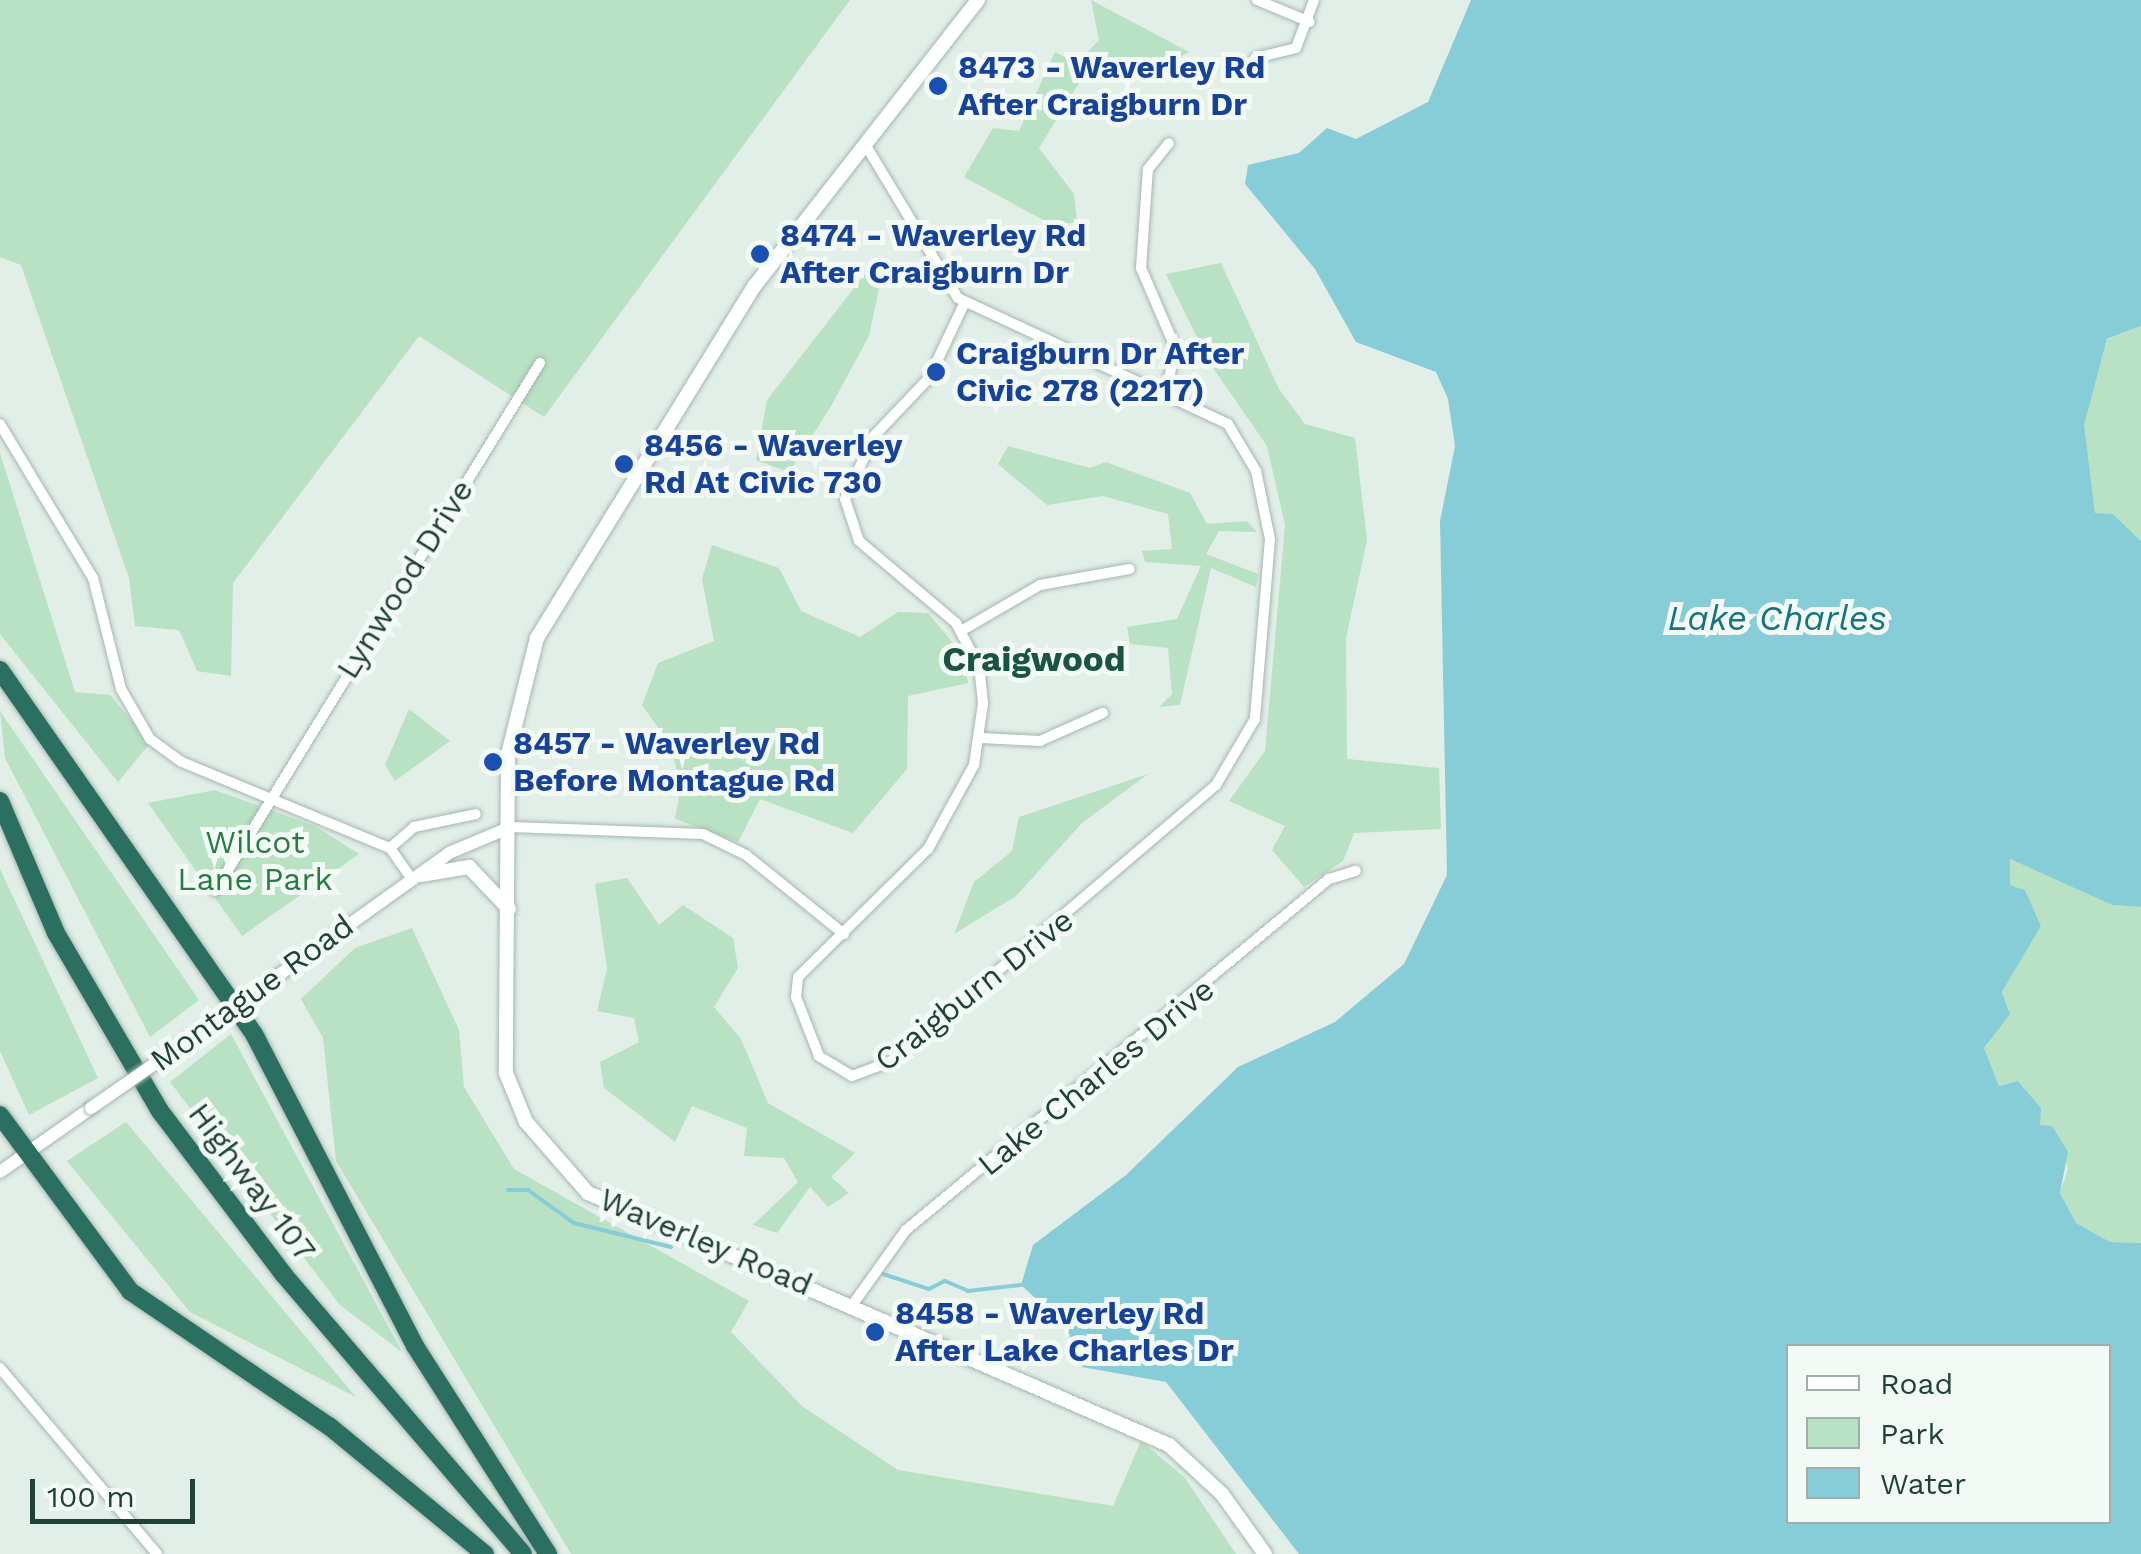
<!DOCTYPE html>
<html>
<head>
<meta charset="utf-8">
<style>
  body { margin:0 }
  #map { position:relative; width:2141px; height:1554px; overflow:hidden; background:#e2eee8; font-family:"Work Sans",sans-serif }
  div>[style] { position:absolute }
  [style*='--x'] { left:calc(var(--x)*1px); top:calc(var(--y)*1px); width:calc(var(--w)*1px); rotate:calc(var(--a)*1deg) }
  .green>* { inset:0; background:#b9e1c3 }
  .water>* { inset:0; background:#86cdd7 }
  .stream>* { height:4px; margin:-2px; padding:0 2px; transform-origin:2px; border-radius:2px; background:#86cdd7 }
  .roads { filter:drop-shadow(0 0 2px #a4b7af) drop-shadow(0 0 2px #a4b7af) }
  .minor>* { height:10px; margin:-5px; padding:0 5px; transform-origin:5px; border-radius:5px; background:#fff }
  .tertiary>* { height:12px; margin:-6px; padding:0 6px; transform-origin:6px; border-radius:6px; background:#fff }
  .secondary>* { height:14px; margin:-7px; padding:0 7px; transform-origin:7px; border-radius:7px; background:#fff }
  .motorway>* { height:18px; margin:-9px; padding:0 9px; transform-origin:9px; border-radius:9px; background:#2a6f5f }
  .bridges { filter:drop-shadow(0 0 2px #a4b7af) drop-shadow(0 0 2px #a4b7af) }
  .tertiary-bridge>* { height:12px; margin:-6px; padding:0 6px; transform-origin:6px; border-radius:6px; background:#fff }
  .dots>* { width:28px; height:28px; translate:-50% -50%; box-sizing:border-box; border:5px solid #f3faf6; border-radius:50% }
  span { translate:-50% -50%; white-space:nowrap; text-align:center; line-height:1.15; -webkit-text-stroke:10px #f3faf6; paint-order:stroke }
  .transit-label { font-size:32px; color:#164399; font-weight:700 }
  .left { translate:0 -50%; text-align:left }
  .street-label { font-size:32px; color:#204137 }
  .park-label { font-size:32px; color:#277b45 }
  .water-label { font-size:35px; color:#157482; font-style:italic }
  .neighbourhood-label { font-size:35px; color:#1a5544; font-weight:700 }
  .legend { position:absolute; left:1786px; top:1344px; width:325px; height:180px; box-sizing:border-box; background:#f3faf6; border:2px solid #9fb0aa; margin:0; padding:12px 18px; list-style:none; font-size:30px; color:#204137 }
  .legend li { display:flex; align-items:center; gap:20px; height:50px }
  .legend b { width:50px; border:2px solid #9fb0aa }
  .scale { position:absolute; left:30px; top:1479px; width:165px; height:45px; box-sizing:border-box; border:5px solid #204137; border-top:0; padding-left:12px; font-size:30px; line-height:35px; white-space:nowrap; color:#204137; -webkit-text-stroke:8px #f3faf6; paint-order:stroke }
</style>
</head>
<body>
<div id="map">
  <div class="green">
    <i style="clip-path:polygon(0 0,850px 0,544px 417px,419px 336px,233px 583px,231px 676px,197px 671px,179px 630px,135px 626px,129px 578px,21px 265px,0 257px)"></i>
    <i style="clip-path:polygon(1091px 0,1189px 52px,1136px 80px,1087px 70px,1039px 148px,1074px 194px,1077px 223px,1049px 223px,964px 177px,993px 128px,1019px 131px,1055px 52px,1077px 63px,1099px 40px)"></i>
    <i style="clip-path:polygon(875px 261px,883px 269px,869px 336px,830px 408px,789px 472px,756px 460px,767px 400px)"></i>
    <i style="clip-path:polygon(1221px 263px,1279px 389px,1305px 424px,1355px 438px,1367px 540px,1346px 638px,1347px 759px,1439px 768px,1441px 829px,1354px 833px,1343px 861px,1304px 887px,1272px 850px,1285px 826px,1229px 801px,1265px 751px,1285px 525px,1267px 446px,1209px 362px,1166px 274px)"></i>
    <i style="clip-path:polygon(2141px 326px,2141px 541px,2113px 514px,2095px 513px,2083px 425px,2107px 340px)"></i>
    <i style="clip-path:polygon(1008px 446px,1090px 468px,1106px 462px,1190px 493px,1207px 524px,1247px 521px,1257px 532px,1219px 531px,1206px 554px,1258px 574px,1256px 587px,1211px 568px,1180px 705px,1159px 707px,1172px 694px,1168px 648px,1130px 644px,1127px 627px,1177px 619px,1201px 566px,1145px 562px,1142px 551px,1172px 549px,1168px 514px,1103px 496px,1047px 505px,998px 464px)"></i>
    <i style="clip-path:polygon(0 453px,75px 692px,110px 695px,150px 743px,118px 782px,0 634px)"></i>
    <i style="clip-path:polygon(712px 545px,779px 568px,801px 611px,860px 637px,898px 612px,928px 613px,963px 655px,968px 683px,908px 696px,907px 769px,853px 833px,760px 799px,738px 842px,675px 819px,681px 785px,670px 744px,642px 705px,658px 663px,714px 641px,702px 579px)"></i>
    <i style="clip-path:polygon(409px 709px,450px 741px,395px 781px,385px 765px)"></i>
    <i style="clip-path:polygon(0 711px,199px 1000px,150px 1037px,5px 758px)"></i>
    <i style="clip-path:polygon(1148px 774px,1082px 823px,1016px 896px,954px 934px,974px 882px,1012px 851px,1019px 817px)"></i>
    <i style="clip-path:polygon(215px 790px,315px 826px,359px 854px,242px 936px,148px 803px)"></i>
    <i style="clip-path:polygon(2010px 859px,2112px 905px,2141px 907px,2141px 1243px,2110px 1242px,2076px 1223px,2060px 1193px,2068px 1169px,2061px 1142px,2039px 1125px,2041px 1108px,2018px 1081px,1999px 1086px,1984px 1049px,2009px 1010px,2002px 992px,2041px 926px,2025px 890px,2010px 885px)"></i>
    <i style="clip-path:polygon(0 869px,98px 1078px,29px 1115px,0 1051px)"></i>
    <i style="clip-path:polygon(627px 878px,659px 925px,683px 905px,733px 938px,738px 968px,714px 1007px,741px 1039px,768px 1103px,855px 1153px,831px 1177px,849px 1193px,828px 1207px,810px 1187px,777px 1233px,753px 1225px,798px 1182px,784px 1158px,744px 1156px,747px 1128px,692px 1106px,675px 1142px,604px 1088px,600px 1062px,639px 1042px,634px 1018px,597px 1011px,607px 969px,595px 884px)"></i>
    <i style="clip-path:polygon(412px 928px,459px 1030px,464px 1087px,514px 1169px,749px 1301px,731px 1332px,802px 1406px,898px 1470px,1113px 1506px,1141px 1441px,1185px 1478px,1236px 1554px,571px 1554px,336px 1161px,323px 1038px,301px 999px,355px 948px)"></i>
    <i style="clip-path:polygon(231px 1034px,402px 1352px,340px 1305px,170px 1082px)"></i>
    <i style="clip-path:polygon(126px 1122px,356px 1397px,190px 1312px,67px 1161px)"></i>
  </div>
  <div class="water">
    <i style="clip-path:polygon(evenodd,1471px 0,2141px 0,2141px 326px,2107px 339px,2084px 425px,2095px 513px,2113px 514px,2141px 541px,2141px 907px,2112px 905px,2010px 859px,2010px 885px,2025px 890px,2041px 926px,2002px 992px,2010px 1014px,1984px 1048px,1999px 1086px,2018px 1081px,2041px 1108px,2040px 1125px,2052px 1126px,2068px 1152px,2060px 1193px,2076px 1223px,2110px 1242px,2141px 1243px,2141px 1554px,1299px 1554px,1166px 1382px,1082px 1367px,1066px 1326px,1021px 1285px,1033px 1245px,1126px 1175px,1238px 1067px,1335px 1022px,1404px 964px,1447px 875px,1440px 521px,1455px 446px,1448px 399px,1436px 372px,1356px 342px,1315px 269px,1245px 184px,1248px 165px,1299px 153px,1327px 128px,1356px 139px,1428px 102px,1471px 0,1788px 1346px,2108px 1346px,2108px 1522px,1788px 1522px,1788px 1346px)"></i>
  </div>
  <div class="stream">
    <i style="--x:508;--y:1190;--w:20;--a:0"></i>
    <i style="--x:528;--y:1190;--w:57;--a:35.7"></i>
    <i style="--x:574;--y:1223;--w:100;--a:13.9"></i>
    <i style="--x:883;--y:1274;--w:48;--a:18.1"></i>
    <i style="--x:929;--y:1289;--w:18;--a:-27"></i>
    <i style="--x:945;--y:1281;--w:25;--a:23"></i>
    <i style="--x:968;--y:1291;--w:53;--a:-6.5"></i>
  </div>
  <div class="roads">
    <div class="minor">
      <i style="--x:1257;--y:0;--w:57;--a:22.5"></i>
      <i style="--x:1255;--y:58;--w:42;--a:-13.7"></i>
      <i style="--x:1296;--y:48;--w:51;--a:-69.4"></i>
      <i style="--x:868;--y:149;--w:174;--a:58.9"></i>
      <i style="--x:958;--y:298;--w:298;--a:25"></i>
      <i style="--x:1228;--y:424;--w:55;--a:59.2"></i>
      <i style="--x:1256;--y:471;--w:69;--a:78.4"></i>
      <i style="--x:1270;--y:539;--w:181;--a:94.8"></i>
      <i style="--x:1255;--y:719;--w:77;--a:120.6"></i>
      <i style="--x:1216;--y:785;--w:426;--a:139.6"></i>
      <i style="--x:892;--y:1061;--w:43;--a:159.4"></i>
      <i style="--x:852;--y:1076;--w:39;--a:-149"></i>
      <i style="--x:819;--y:1056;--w:63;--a:-111.3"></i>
      <i style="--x:796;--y:997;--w:20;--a:-84"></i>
      <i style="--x:798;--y:977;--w:182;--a:-44.6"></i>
      <i style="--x:928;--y:849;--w:96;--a:-61.3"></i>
      <i style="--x:974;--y:765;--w:63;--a:-81.7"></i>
      <i style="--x:983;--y:703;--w:36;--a:-96"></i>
      <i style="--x:979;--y:667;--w:50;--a:-117.6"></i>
      <i style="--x:956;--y:623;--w:127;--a:-139.8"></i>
      <i style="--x:859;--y:541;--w:44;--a:-108.4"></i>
      <i style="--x:845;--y:499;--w:69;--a:-65.3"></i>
      <i style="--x:874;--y:436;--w:80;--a:-46.5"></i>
      <i style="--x:929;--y:378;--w:84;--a:-64.7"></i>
      <i style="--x:1167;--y:390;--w:44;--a:-79.5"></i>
      <i style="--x:1175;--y:347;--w:86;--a:-113.3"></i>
      <i style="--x:1141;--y:268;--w:99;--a:-86"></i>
      <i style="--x:1148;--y:169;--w:33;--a:-51"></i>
      <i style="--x:0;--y:424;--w:180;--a:58.9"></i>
      <i style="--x:93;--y:578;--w:114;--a:75.8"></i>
      <i style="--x:121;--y:689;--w:58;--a:59.9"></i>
      <i style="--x:150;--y:739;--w:39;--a:36"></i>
      <i style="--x:182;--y:762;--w:225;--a:22.5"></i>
      <i style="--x:390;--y:848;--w:38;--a:55"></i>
      <i style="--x:961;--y:631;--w:91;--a:-30.2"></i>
      <i style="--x:1040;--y:585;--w:91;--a:-10.1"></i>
      <i style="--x:981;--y:738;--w:59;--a:2.9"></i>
      <i style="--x:1040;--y:741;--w:69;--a:-24"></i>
      <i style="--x:511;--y:827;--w:192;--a:2.1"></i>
      <i style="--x:703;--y:834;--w:48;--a:26"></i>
      <i style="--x:746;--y:855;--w:126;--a:38.9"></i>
      <i style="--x:390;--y:848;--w:32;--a:-41"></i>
      <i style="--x:414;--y:827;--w:63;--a:-11.8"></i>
      <i style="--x:215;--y:891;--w:620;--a:-58.39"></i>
      <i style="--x:853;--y:1304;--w:91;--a:-54.4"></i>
      <i style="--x:906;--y:1230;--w:550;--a:-39.69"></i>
      <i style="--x:1329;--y:879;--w:28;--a:-17"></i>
      <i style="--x:0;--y:1368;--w:243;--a:49.8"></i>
    </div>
    <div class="tertiary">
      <i style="--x:170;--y:1053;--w:343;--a:-35.6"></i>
      <i style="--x:449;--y:853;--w:67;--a:-22.8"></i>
      <i style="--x:0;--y:1172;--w:111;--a:-35.1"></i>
    </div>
    <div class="secondary">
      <i style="--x:978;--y:0;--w:362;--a:128"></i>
      <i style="--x:755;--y:285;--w:415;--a:121.7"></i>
      <i style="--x:537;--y:638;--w:120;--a:104"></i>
      <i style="--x:508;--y:754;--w:319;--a:90.4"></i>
      <i style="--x:506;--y:1073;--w:53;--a:67.8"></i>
      <i style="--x:526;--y:1122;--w:94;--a:48.9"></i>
      <i style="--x:588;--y:1193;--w:633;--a:23.45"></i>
      <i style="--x:1169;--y:1445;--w:72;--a:42.8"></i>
      <i style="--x:1222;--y:1494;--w:74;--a:54.4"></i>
      <i style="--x:421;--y:875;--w:49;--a:-9.5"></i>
      <i style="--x:469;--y:867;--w:58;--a:46.4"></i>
    </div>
    <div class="motorway">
      <i style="--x:0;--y:670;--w:444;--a:55.1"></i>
      <i style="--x:254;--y:1034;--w:351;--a:62.7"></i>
      <i style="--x:415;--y:1346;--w:247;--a:57.4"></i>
      <i style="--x:0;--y:801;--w:143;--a:67"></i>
      <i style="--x:56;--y:933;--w:206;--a:59.7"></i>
      <i style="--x:160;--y:1111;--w:206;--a:52.9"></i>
      <i style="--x:284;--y:1275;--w:367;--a:49.4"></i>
      <i style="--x:0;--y:1115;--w:219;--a:53.5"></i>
      <i style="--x:130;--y:1291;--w:240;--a:34.2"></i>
      <i style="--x:329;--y:1426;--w:202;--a:39.4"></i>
    </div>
  </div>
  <div class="bridges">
    <div class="tertiary-bridge">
      <i style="--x:91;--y:1108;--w:96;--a:-34.8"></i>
    </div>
  </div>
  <div class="dots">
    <i style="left:938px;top:86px;background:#1a4fb4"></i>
    <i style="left:760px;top:254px;background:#1a4fb4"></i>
    <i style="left:936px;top:372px;background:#1a4fb4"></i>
    <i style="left:624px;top:464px;background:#1a4fb4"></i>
    <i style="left:493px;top:762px;background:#1a4fb4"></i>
    <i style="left:875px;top:1332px;background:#1a4fb4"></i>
  </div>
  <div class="transit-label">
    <span class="left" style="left:958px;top:86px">8473 - Waverley Rd<br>After Craigburn Dr</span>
    <span class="left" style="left:780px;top:254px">8474 - Waverley Rd<br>After Craigburn Dr</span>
    <span class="left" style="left:956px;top:372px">Craigburn Dr After<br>Civic 278 (2217)</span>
    <span class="left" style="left:644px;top:464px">8456 - Waverley<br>Rd At Civic 730</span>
    <span class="left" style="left:513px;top:762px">8457 - Waverley Rd<br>Before Montague Rd</span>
    <span class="left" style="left:895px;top:1332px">8458 - Waverley Rd<br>After Lake Charles Dr</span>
  </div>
  <div class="street-label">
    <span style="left:405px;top:579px;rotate:-58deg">Lynwood Drive</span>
    <span style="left:974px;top:990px;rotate:-38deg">Craigburn Drive</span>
    <span style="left:252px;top:993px;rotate:-36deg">Montague Road</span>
    <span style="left:1096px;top:1077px;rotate:-39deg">Lake Charles Drive</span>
    <span style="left:252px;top:1182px;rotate:53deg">Highway 107</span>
    <span style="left:706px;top:1242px;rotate:23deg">Waverley Road</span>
  </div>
  <div class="park-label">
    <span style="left:255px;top:861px">Wilcot<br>Lane Park</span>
  </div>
  <div class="water-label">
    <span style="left:1777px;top:618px">Lake Charles</span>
  </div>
  <div class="neighbourhood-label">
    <span style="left:1034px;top:659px">Craigwood</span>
  </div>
  <ul class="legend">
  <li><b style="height:12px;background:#fff"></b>Road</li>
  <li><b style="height:28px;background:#b9e1c3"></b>Park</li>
  <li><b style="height:28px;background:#86cdd7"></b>Water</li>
  </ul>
  <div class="scale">100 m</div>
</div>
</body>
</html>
